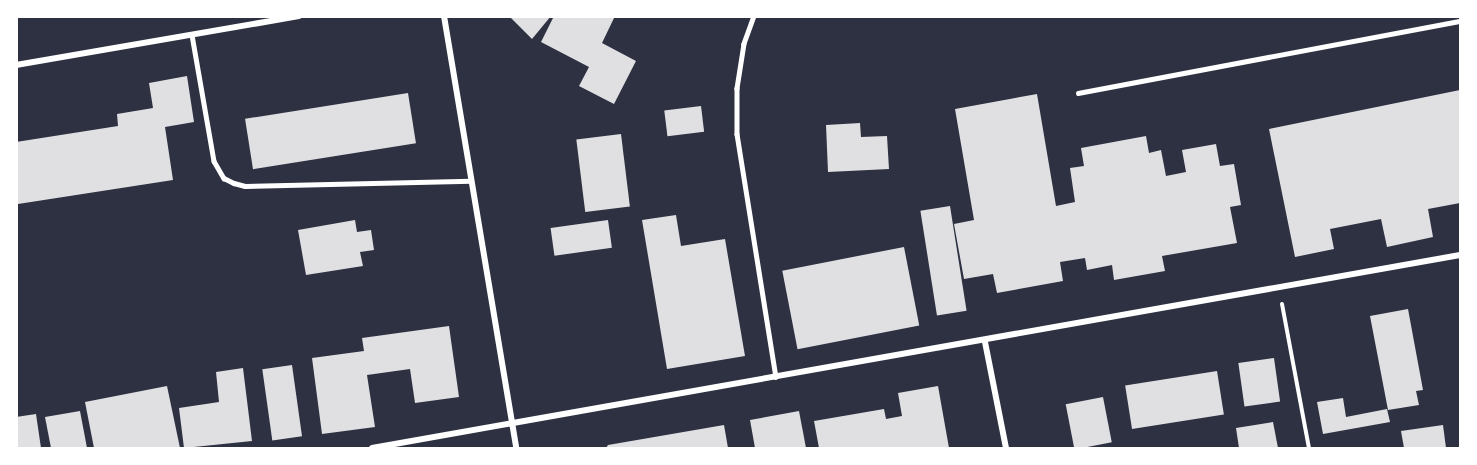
<!DOCTYPE html>
<html>
<head>
<meta charset="utf-8">
<style>
  body { margin:0 }
  #map { position:relative; width:1477px; height:465px; overflow:hidden; background:#2d3142; font-family:"Roboto Serif",serif }
  div>[style] { position:absolute }
  [style*='--x'] { left:calc(var(--x)*1px); top:calc(var(--y)*1px); width:calc(var(--w)*1px); rotate:calc(var(--a)*1deg) }
  .building>* { inset:0; background:#e0e0e3; transform-origin:0 0 }
  .path>* { height:4px; margin:-2px; padding:0 2px; transform-origin:2px; border-radius:2px; background:#fff }
  .service>* { height:4.5px; margin:-2.25px; padding:0 2.25px; transform-origin:2.25px; border-radius:2.25px; background:#fff }
  .minor>* { height:6px; margin:-3px; padding:0 3px; transform-origin:3px; border-radius:3px; background:#fff }
  span { translate:-50% -50%; white-space:nowrap; text-align:center; line-height:1.15; -webkit-text-stroke:4.5px #fff; paint-order:stroke }
  .frame { position:absolute; inset:0; border:18px solid #fff; pointer-events:none }
</style>
</head>
<body>
<div id="map">
  <div class="building">
    <i style="clip-path:polygon(509px 16px,551px 16px,532px 39px)"></i>
    <i style="clip-path:polygon(554px 16px,615px 16px,602px 43px,636px 61px,614px 104px,579px 86px,589px 67px,541px 42px)"></i>
    <i style="clip-path:polygon(187px 76px,194px 122px,165px 127px,173px 180px,18px 204px,16px 142px,118px 126px,117px 114px,153px 108px,149px 83px)"></i>
    <i style="clip-path:polygon(1460px 90px,1460px 203px,1428px 209px,1433px 237px,1387px 247px,1381px 219px,1330px 229px,1334px 249px,1295px 257px,1269px 129px)"></i>
    <i style="left:408px;top:93px;width:51px;height:165px;rotate:81deg"></i>
    <i style="clip-path:polygon(1037px 94px,1056px 206px,1075px 202px,1070px 168px,1084px 166px,1081px 148px,1146px 136px,1149px 153px,1161px 150px,1166px 176px,1186px 172px,1182px 150px,1216px 144px,1220px 166px,1234px 164px,1241px 205px,1230px 207px,1237px 243px,1162px 256px,1165px 271px,1114px 280px,1112px 265px,1087px 270px,1085px 258px,1060px 262px,1063px 281px,997px 293px,993px 274px,964px 279px,954px 224px,974px 220px,955px 109px)"></i>
    <i style="left:701px;top:106px;width:26px;height:37px;rotate:83deg"></i>
    <i style="clip-path:polygon(860px 123px,861px 137px,887px 136px,889px 169px,828px 172px,826px 125px)"></i>
    <i style="left:621px;top:134px;width:73px;height:45px;rotate:83deg"></i>
    <i style="left:950px;top:206px;width:106px;height:30px;rotate:81deg"></i>
    <i style="clip-path:polygon(676px 215px,681px 246px,725px 239px,745px 356px,667px 369px,642px 220px)"></i>
    <i style="clip-path:polygon(355px 220px,357px 232px,371px 230px,374px 250px,360px 252px,363px 266px,306px 275px,298px 230px)"></i>
    <i style="left:608px;top:220px;width:28px;height:58px;rotate:82deg"></i>
    <i style="left:904px;top:247px;width:80px;height:124px;rotate:79deg"></i>
    <i style="clip-path:polygon(1408px 309px,1423px 390px,1416px 391px,1419px 405px,1388px 410px,1370px 316px)"></i>
    <i style="clip-path:polygon(449px 326px,459px 397px,415px 403px,410px 369px,367px 375px,375px 427px,322px 434px,312px 358px,364px 351px,362px 338px)"></i>
    <i style="left:1274px;top:358px;width:44px;height:36px;rotate:82deg"></i>
    <i style="left:292px;top:365px;width:72px;height:30px;rotate:82deg"></i>
    <i style="clip-path:polygon(243px 368px,252px 441px,184px 448px,179px 408px,219px 402px,216px 372px)"></i>
    <i style="left:1217px;top:371px;width:44px;height:93px;rotate:81deg"></i>
    <i style="clip-path:polygon(167px 386px,180px 448px,94px 448px,85px 402px)"></i>
    <i style="clip-path:polygon(938px 386px,949px 448px,819px 448px,814px 421px,884px 409px,886px 419px,902px 416px,898px 393px)"></i>
    <i style="left:1103px;top:397px;width:46px;height:38px;rotate:79deg"></i>
    <i style="clip-path:polygon(1343px 398px,1346px 417px,1387px 409px,1390px 422px,1323px 434px,1317px 402px)"></i>
    <i style="clip-path:polygon(80px 411px,87px 448px,51px 448px,45px 417px)"></i>
    <i style="clip-path:polygon(799px 411px,806px 448px,755px 448px,750px 420px)"></i>
    <i style="clip-path:polygon(36px 414px,41px 448px,16px 448px,16px 417px)"></i>
    <i style="clip-path:polygon(1273px 422px,1278px 448px,1239px 448px,1236px 428px)"></i>
    <i style="clip-path:polygon(724px 425px,728px 448px,606px 448px,608px 445px)"></i>
    <i style="clip-path:polygon(1443px 425px,1446px 448px,1404px 448px,1401px 431px)"></i>
  </div>
  <div class="path">
    <i style="--x:1282;--y:304;--w:147;--a:79.4"></i>
  </div>
  <div class="service">
    <i style="--x:754;--y:16;--w:30;--a:110"></i>
    <i style="--x:744;--y:44;--w:45;--a:99"></i>
    <i style="--x:737;--y:88;--w:46;--a:90"></i>
    <i style="--x:737;--y:134;--w:246;--a:80.9"></i>
    <i style="--x:192;--y:35;--w:128;--a:80.1"></i>
    <i style="--x:214;--y:161;--w:20;--a:60"></i>
    <i style="--x:224;--y:178;--w:11;--a:27"></i>
    <i style="--x:234;--y:183;--w:11;--a:15"></i>
    <i style="--x:245;--y:186;--w:226;--a:-1.3"></i>
    <i style="--x:1078;--y:93;--w:389;--a:-10.7"></i>
  </div>
  <div class="minor">
    <i style="--x:444;--y:16;--w:438;--a:80.5"></i>
    <i style="--x:16;--y:65;--w:287;--a:-9.8"></i>
    <i style="--x:985;--y:342;--w:108;--a:78.8"></i>
    <i style="--x:372;--y:448;--w:1105;--a:-10.06"></i>
  </div>
  <div class="frame"></div>
</div>
</body>
</html>
